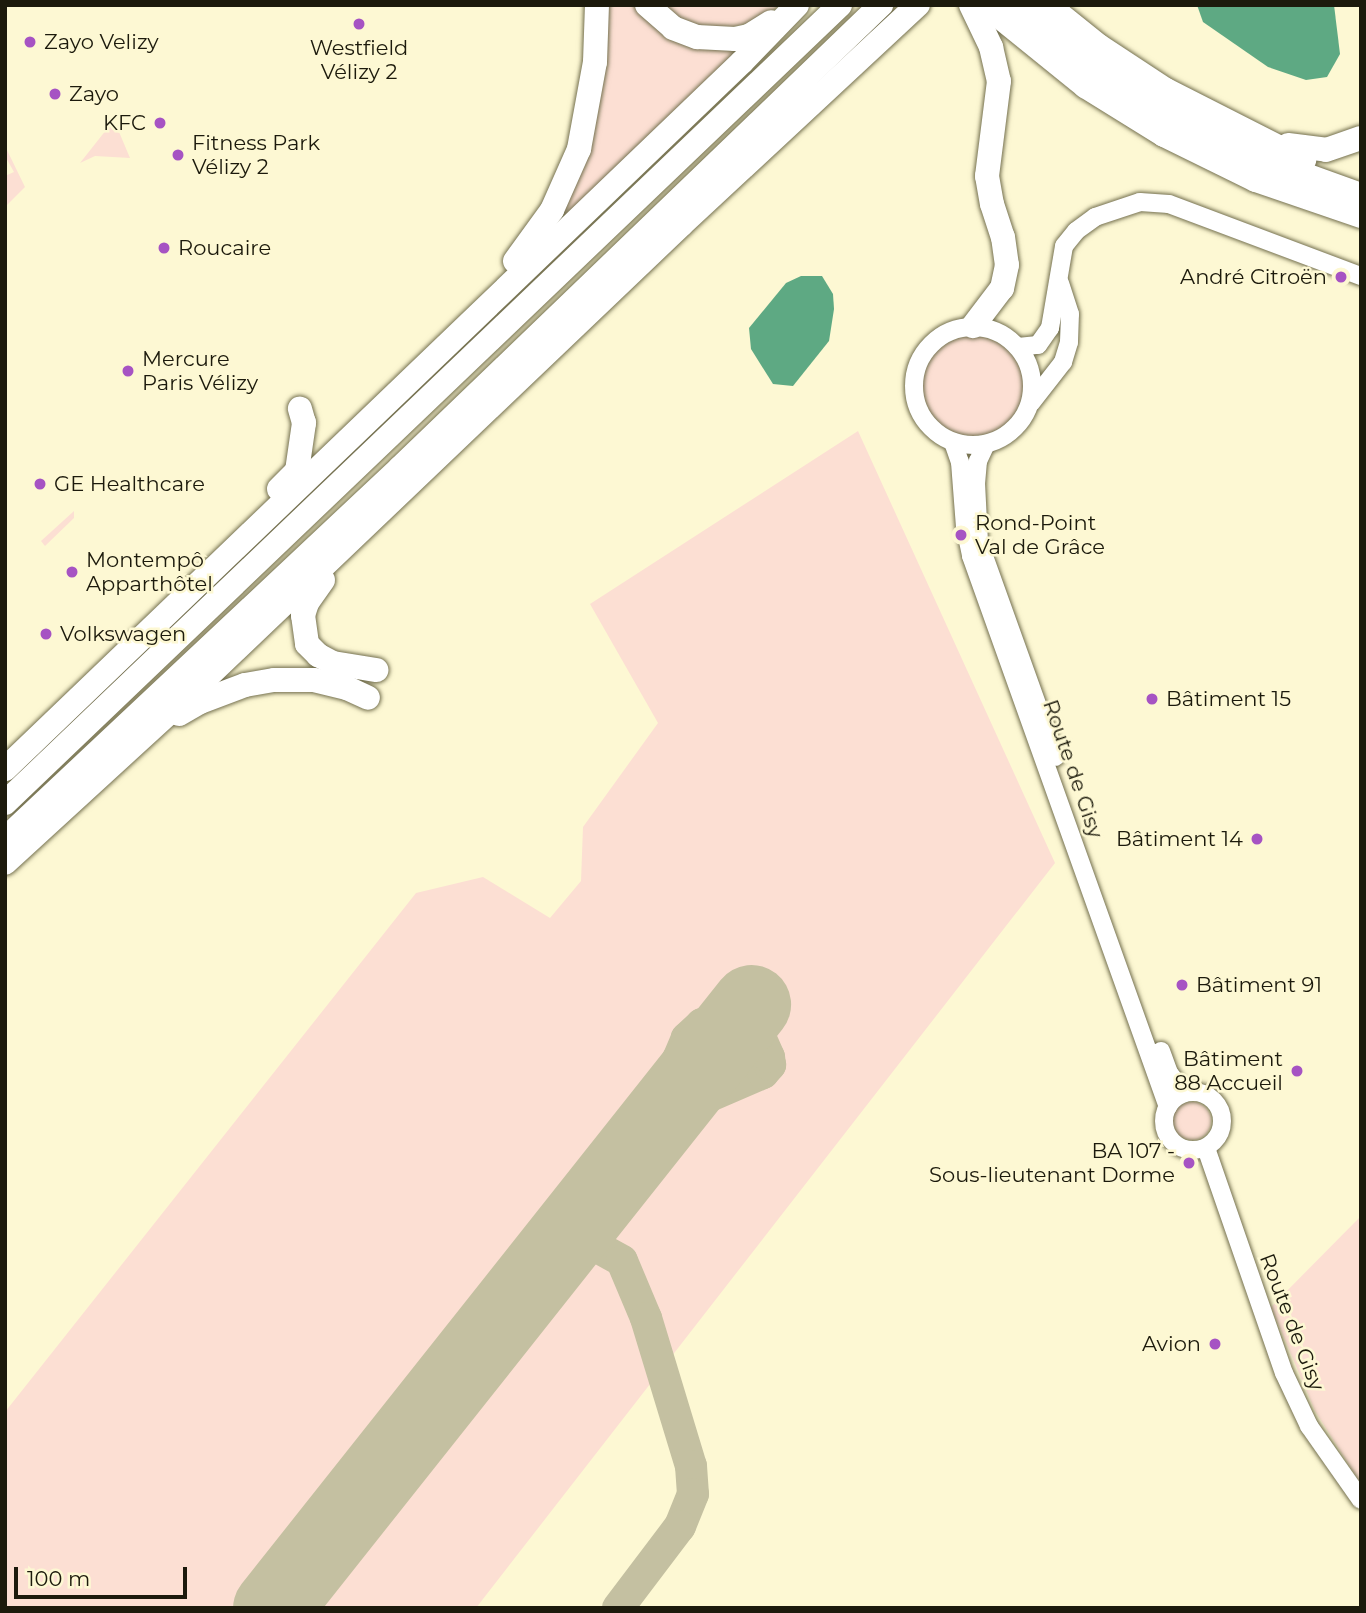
<!DOCTYPE html>
<html>
<head>
<meta charset="utf-8">
<style>
  body { margin:0 }
  #map { position:relative; width:1366px; height:1613px; overflow:hidden; background:#fdf8d3; font-family:Montserrat,sans-serif }
  div>[style] { position:absolute }
  [style*='--x'] { left:calc(var(--x)*1px); top:calc(var(--y)*1px); width:calc(var(--w)*1px); rotate:calc(var(--a)*1deg) }
  .green>* { inset:0; background:#fcdfd3 }
  .round { border-radius:50% }
  .water>* { inset:0; background:#5ea983 }
  .taxiway>* { height:32px; margin:-16px; padding:0 16px; transform-origin:16px; border-radius:16px; background:#c4c0a1 }
  .runway>* { height:79px; margin:-39.5px; padding:0 39.5px; transform-origin:39.5px; border-radius:39.5px; background:#c4c0a1 }
  .roads { filter:drop-shadow(0 0 2px #74704f) drop-shadow(0 0 2px #74704f) }
  .minor>* { height:18px; margin:-9px; padding:0 9px; transform-origin:9px; border-radius:9px; background:#fff }
  .minor>.ring { margin:-9px; padding:0; box-sizing:content-box; background:none; border:18px solid #fff; border-radius:50% }
  .highway>* { height:24px; margin:-12px; padding:0 12px; transform-origin:12px; border-radius:12px; background:#fff }
  .dots>* { width:19px; height:19px; translate:-50% -50%; box-sizing:border-box; border:4px solid #fdf8d3; border-radius:50% }
  span { translate:-50% -50%; white-space:nowrap; text-align:center; line-height:1.15; -webkit-text-stroke:5px #fdf8d3; paint-order:stroke }
  .poi-label { font-size:21px; color:#1c1a0c }
  .left { translate:0 -50%; text-align:left }
  .right { translate:-100% -50%; text-align:right }
  .street-label { font-size:21px; color:#1c1a0c }
  .frame { position:absolute; inset:0; border:7px solid #1c1a0c; pointer-events:none }
  .scale { position:absolute; left:14px; top:1567px; width:173px; height:32px; box-sizing:border-box; border:4px solid #1c1a0c; border-top:0; padding-left:9px; font-size:21px; line-height:24px; white-space:nowrap; color:#1c1a0c; -webkit-text-stroke:5px #fdf8d3; paint-order:stroke }
</style>
</head>
<body>
<div id="map">
  <div class="green">
    <i style="clip-path:polygon(604px 5px,635px 5px,643px 15px,738px 49px,542px 243px)"></i>
    <i style="clip-path:polygon(659px 5px,780px 5px,757px 21px,718px 30px,687px 23px)"></i>
    <i style="clip-path:polygon(114px 120px,130px 158px,95px 156px,80px 163px)"></i>
    <i style="clip-path:polygon(5px 146px,25px 187px,5px 207px,5px 176px,14px 172px,5px 156px)"></i>
    <i class="round" style="left:923px;top:336px;width:100px;height:100px"></i>
    <i style="clip-path:polygon(858px 431px,1055px 863px,476px 1608px,5px 1608px,5px 1412px,416px 893px,483px 877px,550px 918px,581px 881px,583px 827px,658px 723px,590px 604px)"></i>
    <i style="clip-path:polygon(74px 511px,74px 518px,45px 546px,41px 541px)"></i>
    <i class="round" style="left:1173px;top:1102px;width:38px;height:38px"></i>
    <i style="clip-path:polygon(1361px 1216px,1361px 1484px,1315px 1411px,1271px 1307px)"></i>
  </div>
  <div class="water">
    <i style="clip-path:polygon(1197px 5px,1334px 5px,1340px 54px,1327px 77px,1306px 80px,1268px 67px,1203px 22px)"></i>
    <i style="clip-path:polygon(801px 276px,822px 276px,833px 294px,834px 309px,829px 341px,793px 386px,773px 384px,751px 349px,749px 328px,786px 283px)"></i>
  </div>
  <div class="taxiway">
    <i style="--x:661;--y:1117;--w:111;--a:-23.3"></i>
    <i style="--x:763;--y:1073;--w:11;--a:-49"></i>
    <i style="--x:770;--y:1065;--w:8;--a:-97"></i>
    <i style="--x:769;--y:1057;--w:24;--a:-114"></i>
    <i style="--x:759;--y:1035;--w:13;--a:-141"></i>
    <i style="--x:749;--y:1027;--w:24;--a:-161"></i>
    <i style="--x:726;--y:1019;--w:25;--a:168"></i>
    <i style="--x:702;--y:1024;--w:21;--a:137"></i>
    <i style="--x:687;--y:1038;--w:23;--a:113"></i>
    <i style="--x:678;--y:1059;--w:31;--a:79"></i>
    <i style="--x:537;--y:1272;--w:40;--a:-34"></i>
    <i style="--x:570;--y:1250;--w:13;--a:-13"></i>
    <i style="--x:583;--y:1247;--w:16;--a:4"></i>
    <i style="--x:599;--y:1248;--w:26;--a:29"></i>
    <i style="--x:622;--y:1261;--w:62;--a:67.2"></i>
    <i style="--x:646;--y:1318;--w:155;--a:73.1"></i>
    <i style="--x:691;--y:1466;--w:28;--a:86"></i>
    <i style="--x:693;--y:1494;--w:35;--a:112"></i>
    <i style="--x:680;--y:1526;--w:103;--a:127.1"></i>
  </div>
  <div class="runway">
    <i style="--x:272;--y:1608;--w:771;--a:-51.58"></i>
  </div>
  <div class="roads">
    <div class="minor">
      <i class="ring" style="left:914px;top:327px;width:100px;height:100px"></i>
      <i style="--x:1018;--y:347;--w:20;--a:-6"></i>
      <i style="--x:1038;--y:345;--w:21;--a:-55"></i>
      <i style="--x:1050;--y:328;--w:83;--a:-80.3"></i>
      <i style="--x:1064;--y:246;--w:19;--a:-51"></i>
      <i style="--x:1076;--y:231;--w:24;--a:-36"></i>
      <i style="--x:1095;--y:217;--w:47;--a:-18.4"></i>
      <i style="--x:1140;--y:202;--w:29;--a:4"></i>
      <i style="--x:1169;--y:204;--w:205;--a:20.6"></i>
      <i style="--x:1031;--y:403;--w:52;--a:-52"></i>
      <i style="--x:1063;--y:362;--w:21;--a:-73"></i>
      <i style="--x:1069;--y:342;--w:28;--a:-88"></i>
      <i style="--x:1070;--y:314;--w:32;--a:-108"></i>
      <i style="--x:953;--y:442;--w:21;--a:71"></i>
      <i style="--x:960;--y:462;--w:65;--a:85.6"></i>
      <i style="--x:965;--y:527;--w:30;--a:78"></i>
      <i style="--x:971;--y:556;--w:585;--a:70.33"></i>
      <i style="--x:986;--y:444;--w:19;--a:115"></i>
      <i style="--x:978;--y:461;--w:22;--a:95"></i>
      <i style="--x:976;--y:483;--w:59;--a:87.1"></i>
      <i style="--x:979;--y:542;--w:228;--a:70.3"></i>
      <i style="--x:1161;--y:1051;--w:23;--a:70"></i>
      <i style="--x:1169;--y:1073;--w:25;--a:53"></i>
      <i class="ring" style="left:1164px;top:1092px;width:40px;height:40px"></i>
      <i style="--x:1206;--y:1148;--w:238;--a:70.9"></i>
      <i style="--x:1284;--y:1373;--w:59;--a:64.7"></i>
      <i style="--x:1309;--y:1426;--w:90;--a:54.9"></i>
    </div>
    <div class="highway">
      <i style="--x:647;--y:5;--w:35;--a:41"></i>
      <i style="--x:673;--y:28;--w:26;--a:21"></i>
      <i style="--x:697;--y:37;--w:38;--a:3"></i>
      <i style="--x:735;--y:39;--w:14;--a:-12"></i>
      <i style="--x:749;--y:36;--w:26;--a:-32"></i>
      <i style="--x:971;--y:5;--w:47;--a:64.5"></i>
      <i style="--x:991;--y:47;--w:35;--a:77"></i>
      <i style="--x:999;--y:81;--w:96;--a:97.2"></i>
      <i style="--x:987;--y:176;--w:28;--a:80"></i>
      <i style="--x:992;--y:204;--w:35;--a:72"></i>
      <i style="--x:1003;--y:237;--w:28;--a:82"></i>
      <i style="--x:1007;--y:265;--w:24;--a:102"></i>
      <i style="--x:1002;--y:288;--w:48;--a:127.3"></i>
      <i style="--x:985;--y:5;--w:129;--a:39"></i>
      <i style="--x:1085;--y:86;--w:93;--a:31.8"></i>
      <i style="--x:1164;--y:135;--w:102;--a:26.1"></i>
      <i style="--x:1256;--y:180;--w:111;--a:18.9"></i>
      <i style="--x:1017;--y:5;--w:112;--a:38.5"></i>
      <i style="--x:1105;--y:75;--w:84;--a:31.8"></i>
      <i style="--x:1176;--y:119;--w:82;--a:25.9"></i>
      <i style="--x:1250;--y:155;--w:118;--a:19.8"></i>
      <i style="--x:1048;--y:5;--w:65;--a:38.8"></i>
      <i style="--x:1099;--y:46;--w:80;--a:33.3"></i>
      <i style="--x:1166;--y:90;--w:155;--a:26.9"></i>
      <i style="--x:1288;--y:145;--w:38;--a:7"></i>
      <i style="--x:1326;--y:150;--w:37;--a:-19"></i>
      <i style="--x:515;--y:261;--w:63;--a:-54"></i>
      <i style="--x:552;--y:210;--w:67;--a:-66.1"></i>
      <i style="--x:579;--y:149;--w:88;--a:-79.6"></i>
      <i style="--x:595;--y:62;--w:57;--a:-88"></i>
      <i style="--x:279;--y:489;--w:25;--a:-45"></i>
      <i style="--x:297;--y:471;--w:49;--a:-81.7"></i>
      <i style="--x:304;--y:423;--w:15;--a:-106"></i>
      <i style="--x:323;--y:580;--w:28;--a:125"></i>
      <i style="--x:307;--y:603;--w:13;--a:108"></i>
      <i style="--x:303;--y:615;--w:29;--a:82"></i>
      <i style="--x:307;--y:644;--w:16;--a:45"></i>
      <i style="--x:318;--y:655;--w:17;--a:28"></i>
      <i style="--x:333;--y:663;--w:44;--a:9.2"></i>
      <i style="--x:179;--y:714;--w:24;--a:-30"></i>
      <i style="--x:200;--y:702;--w:48;--a:-20.7"></i>
      <i style="--x:245;--y:685;--w:29;--a:-10"></i>
      <i style="--x:274;--y:680;--w:40;--a:0"></i>
      <i style="--x:314;--y:680;--w:34;--a:14"></i>
      <i style="--x:347;--y:688;--w:23;--a:25"></i>
      <i style="--x:5;--y:769;--w:1021;--a:-43.81"></i>
      <i style="--x:742;--y:62;--w:79;--a:-46"></i>
      <i style="--x:5;--y:803;--w:1155;--a:-43.7"></i>
      <i style="--x:5;--y:839;--w:542;--a:-43.21"></i>
      <i style="--x:400;--y:468;--w:668;--a:-43.91"></i>
      <i style="--x:5;--y:863;--w:246;--a:-42.5"></i>
      <i style="--x:186;--y:697;--w:685;--a:-43.64"></i>
      <i style="--x:682;--y:224;--w:322;--a:-42.9"></i>
    </div>
  </div>
  <div class="dots">
    <i style="left:359px;top:24px;background:#a653c3"></i>
    <i style="left:30px;top:42px;background:#a653c3"></i>
    <i style="left:55px;top:94px;background:#a653c3"></i>
    <i style="left:160px;top:123px;background:#a653c3"></i>
    <i style="left:178px;top:155px;background:#a653c3"></i>
    <i style="left:164px;top:248px;background:#a653c3"></i>
    <i style="left:1341px;top:277px;background:#a653c3"></i>
    <i style="left:128px;top:371px;background:#a653c3"></i>
    <i style="left:40px;top:484px;background:#a653c3"></i>
    <i style="left:961px;top:535px;background:#a653c3"></i>
    <i style="left:72px;top:572px;background:#a653c3"></i>
    <i style="left:46px;top:634px;background:#a653c3"></i>
    <i style="left:1152px;top:699px;background:#a653c3"></i>
    <i style="left:1257px;top:839px;background:#a653c3"></i>
    <i style="left:1182px;top:985px;background:#a653c3"></i>
    <i style="left:1297px;top:1071px;background:#a653c3"></i>
    <i style="left:1189px;top:1163px;background:#a653c3"></i>
    <i style="left:1215px;top:1344px;background:#a653c3"></i>
  </div>
  <div class="poi-label">
    <span class="left" style="left:44px;top:42px">Zayo Velizy</span>
    <span style="left:359px;top:60px">Westfield<br>Vélizy 2</span>
    <span class="left" style="left:69px;top:94px">Zayo</span>
    <span class="right" style="left:146px;top:123px">KFC</span>
    <span class="left" style="left:192px;top:155px">Fitness Park<br>Vélizy 2</span>
    <span class="left" style="left:178px;top:248px">Roucaire</span>
    <span class="right" style="left:1327px;top:277px">André Citroën</span>
    <span class="left" style="left:142px;top:371px">Mercure<br>Paris Vélizy</span>
    <span class="left" style="left:54px;top:484px">GE Healthcare</span>
    <span class="left" style="left:975px;top:535px">Rond-Point<br>Val de Grâce</span>
    <span class="left" style="left:86px;top:572px">Montempô<br>Apparthôtel</span>
    <span class="left" style="left:60px;top:634px">Volkswagen</span>
    <span class="left" style="left:1166px;top:699px">Bâtiment 15</span>
    <span class="right" style="left:1243px;top:839px">Bâtiment 14</span>
    <span class="left" style="left:1196px;top:985px">Bâtiment 91</span>
    <span class="right" style="left:1283px;top:1071px">Bâtiment<br>88 Accueil</span>
    <span class="right" style="left:1175px;top:1163px">BA 107 -<br>Sous-lieutenant Dorme</span>
    <span class="right" style="left:1201px;top:1344px">Avion</span>
  </div>
  <div class="street-label">
    <span style="left:1073px;top:769px;rotate:71deg">Route de Gisy</span>
    <span style="left:1292px;top:1322px;rotate:69deg">Route de Gisy</span>
  </div>
  <div class="frame"></div>
  <div class="scale">100 m</div>
</div>
</body>
</html>
